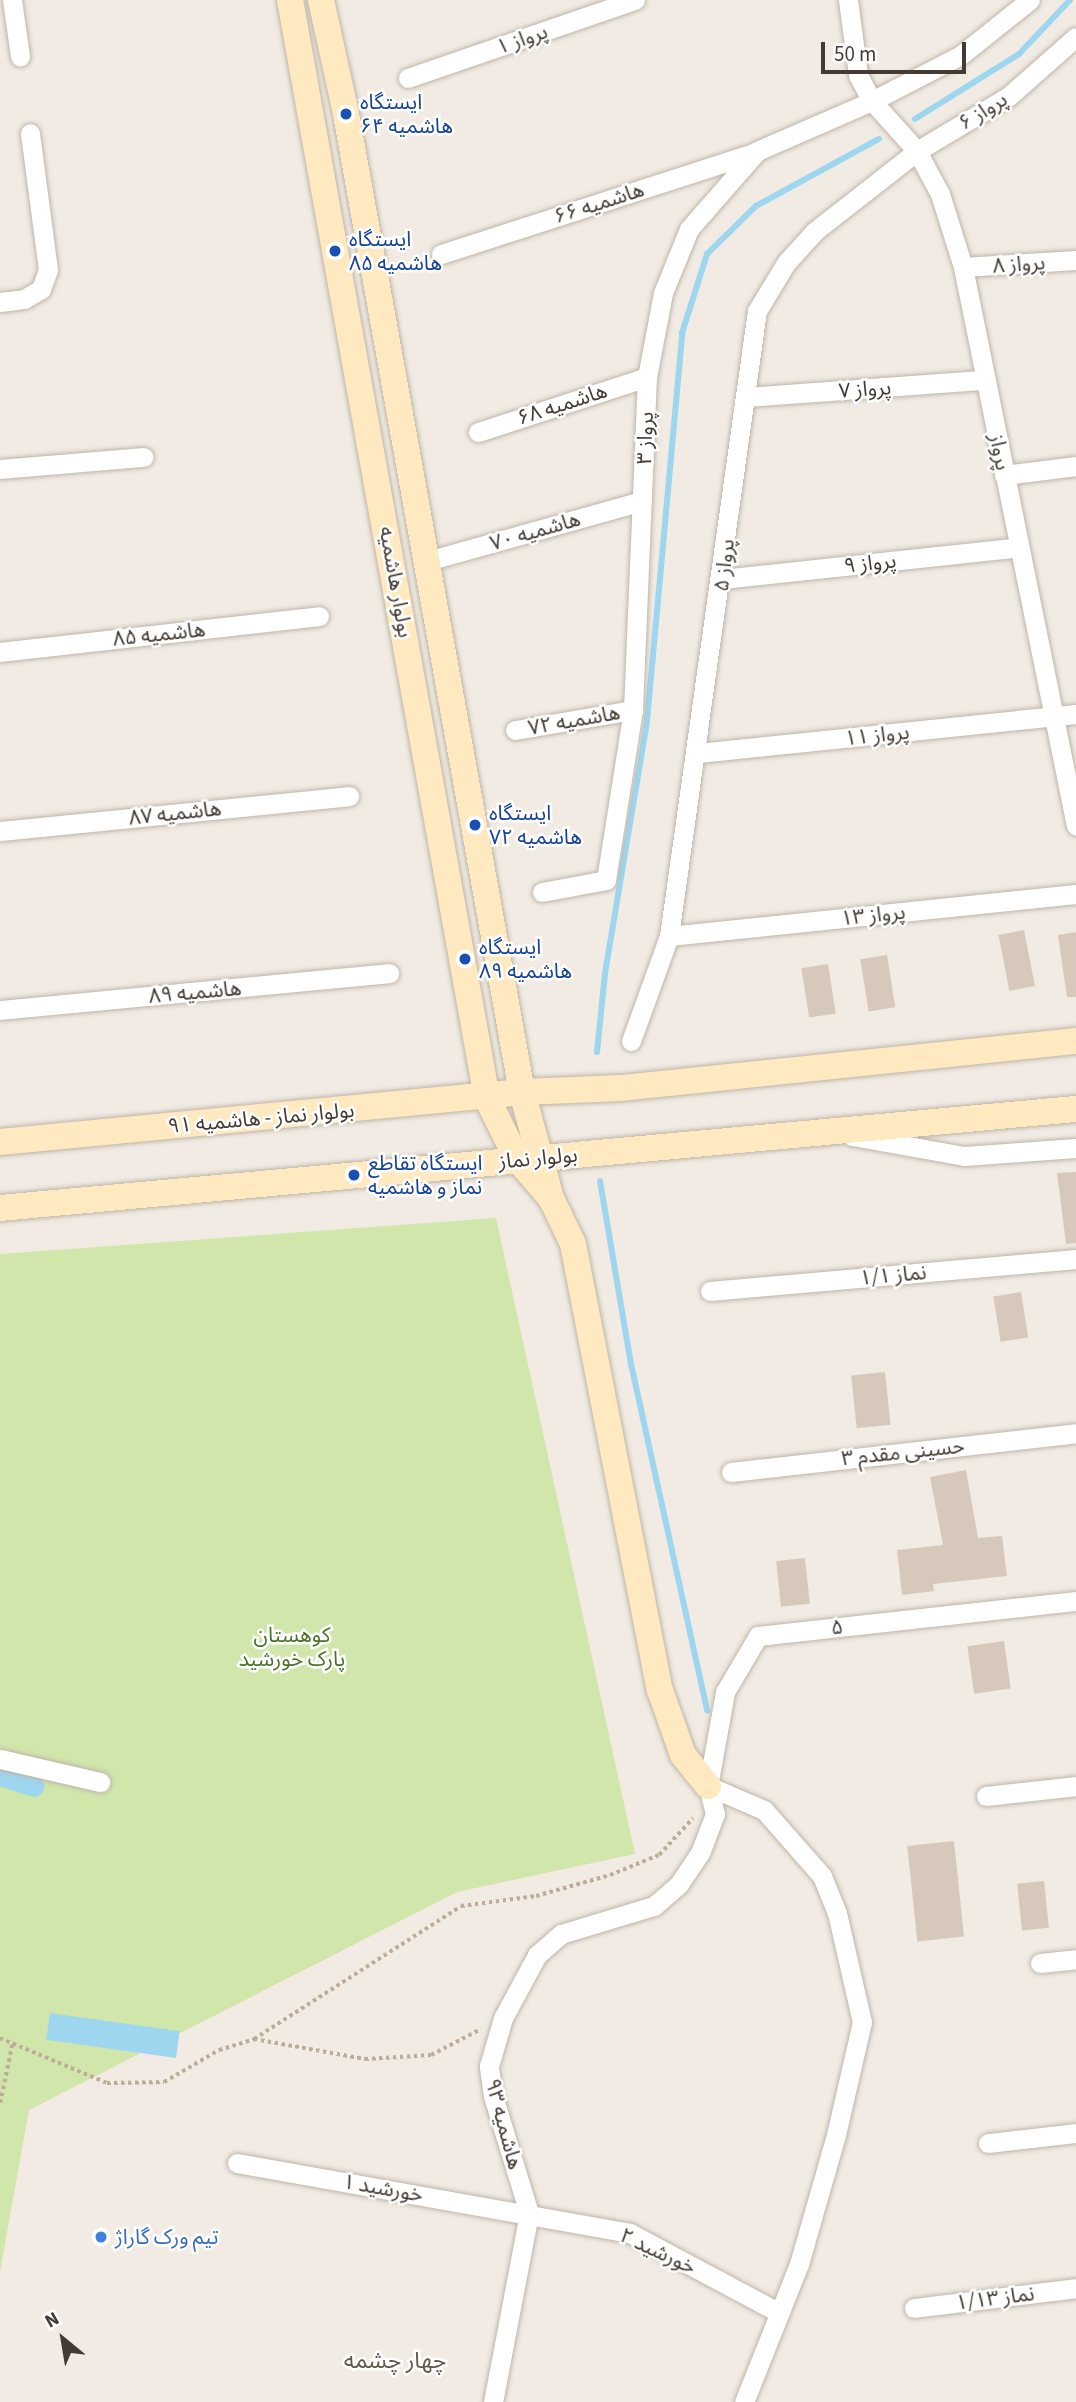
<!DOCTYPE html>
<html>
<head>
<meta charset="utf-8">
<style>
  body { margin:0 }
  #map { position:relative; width:1076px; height:2402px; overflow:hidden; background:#f1ebe3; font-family:"Source Sans 3","Noto Sans Arabic",sans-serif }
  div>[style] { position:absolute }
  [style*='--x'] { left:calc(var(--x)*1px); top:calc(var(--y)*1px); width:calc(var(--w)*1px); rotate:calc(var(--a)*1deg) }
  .green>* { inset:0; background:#d1e6ab }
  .water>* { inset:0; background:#9ed6ef; transform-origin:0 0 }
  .stream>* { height:6px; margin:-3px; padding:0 3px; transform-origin:3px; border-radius:3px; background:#9ed6ef }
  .canal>* { height:21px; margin:-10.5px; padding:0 10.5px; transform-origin:10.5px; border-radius:10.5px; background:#9ed6ef }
  .building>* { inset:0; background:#d6c9bb; transform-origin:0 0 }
  .path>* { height:3.5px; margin-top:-1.75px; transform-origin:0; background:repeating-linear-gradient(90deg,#beac97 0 3.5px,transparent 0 7px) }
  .roads { filter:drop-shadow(0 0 2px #bfb5a9) drop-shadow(0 0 2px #bfb5a9) }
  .street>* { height:19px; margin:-9.5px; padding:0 9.5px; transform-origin:9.5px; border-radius:9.5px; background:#fff }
  .secondary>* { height:26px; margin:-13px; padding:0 13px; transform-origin:13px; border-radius:13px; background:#fee9c0 }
  .dots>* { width:19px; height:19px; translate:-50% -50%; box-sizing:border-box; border:4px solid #fff; border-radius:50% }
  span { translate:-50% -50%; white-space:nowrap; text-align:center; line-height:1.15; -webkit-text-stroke:5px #fff; paint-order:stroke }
  .street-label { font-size:21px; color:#433b33 }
  .transit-label { font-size:21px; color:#164399 }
  .left { translate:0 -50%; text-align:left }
  .park-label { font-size:21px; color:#4c7328 }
  .shop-label { font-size:21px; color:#366cbe }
  .neighbourhood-label { font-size:23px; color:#65584b }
  .north { position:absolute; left:28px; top:2304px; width:70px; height:70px; -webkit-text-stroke:5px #fff; paint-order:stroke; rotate:330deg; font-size:19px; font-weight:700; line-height:28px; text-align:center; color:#433b33 }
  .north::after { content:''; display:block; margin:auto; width:24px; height:32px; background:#433b33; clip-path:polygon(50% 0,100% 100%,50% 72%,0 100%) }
  .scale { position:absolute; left:821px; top:42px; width:145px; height:32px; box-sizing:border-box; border:4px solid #433b33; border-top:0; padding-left:9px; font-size:21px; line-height:24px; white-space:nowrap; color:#433b33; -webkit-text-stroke:5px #fff; paint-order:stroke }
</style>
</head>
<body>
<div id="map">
  <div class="green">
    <i style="clip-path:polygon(496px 1218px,635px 1854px,457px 1892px,29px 2110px,0 2272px,0 1254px)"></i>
  </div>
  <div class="water">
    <i style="left:50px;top:2013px;width:131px;height:27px;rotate:8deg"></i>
  </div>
  <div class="stream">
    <i style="--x:915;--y:119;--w:123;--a:-32"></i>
    <i style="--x:1019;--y:54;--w:74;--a:-46.6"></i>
    <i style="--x:597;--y:1052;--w:79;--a:-84.2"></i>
    <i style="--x:605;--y:973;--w:255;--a:-80.5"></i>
    <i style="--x:647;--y:721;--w:390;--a:-84.8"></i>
    <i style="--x:682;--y:333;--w:83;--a:-72.4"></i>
    <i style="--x:707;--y:254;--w:69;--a:-44.4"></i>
    <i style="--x:756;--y:206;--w:140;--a:-28.6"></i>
    <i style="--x:600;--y:1181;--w:186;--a:80.4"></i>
    <i style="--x:631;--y:1364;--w:355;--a:77.6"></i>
  </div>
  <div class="canal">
    <i style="--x:0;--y:1775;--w:35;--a:18"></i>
  </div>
  <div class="building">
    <i style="left:1024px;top:930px;width:57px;height:26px;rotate:79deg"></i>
    <i style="clip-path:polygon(1076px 932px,1076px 997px,1067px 997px,1058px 935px)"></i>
    <i style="left:887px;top:955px;width:53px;height:27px;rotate:81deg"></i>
    <i style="left:828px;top:964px;width:50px;height:27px;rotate:81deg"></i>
    <i style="clip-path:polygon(1076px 1172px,1076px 1243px,1066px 1244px,1057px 1173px)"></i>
    <i style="left:1021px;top:1292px;width:46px;height:28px;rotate:81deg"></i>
    <i style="left:885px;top:1372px;width:53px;height:34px;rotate:84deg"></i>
    <i style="clip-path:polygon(966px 1470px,978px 1538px,1002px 1536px,1007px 1576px,933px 1584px,934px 1591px,902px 1595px,897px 1550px,943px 1545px,930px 1477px)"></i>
    <i style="left:805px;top:1558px;width:46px;height:29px;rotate:84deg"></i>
    <i style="left:1004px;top:1641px;width:48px;height:37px;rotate:82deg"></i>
    <i style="left:954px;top:1841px;width:96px;height:47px;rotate:84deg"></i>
    <i style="left:1044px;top:1881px;width:47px;height:27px;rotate:84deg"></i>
  </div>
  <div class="path">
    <i style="--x:0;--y:2038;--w:116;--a:22.8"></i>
    <i style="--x:107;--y:2083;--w:57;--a:-1"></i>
    <i style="--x:164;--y:2082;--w:64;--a:-30.2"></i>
    <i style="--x:219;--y:2050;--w:37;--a:-17"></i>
    <i style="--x:254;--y:2039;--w:113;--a:10.2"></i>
    <i style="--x:365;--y:2059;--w:66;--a:-3.5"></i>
    <i style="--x:431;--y:2055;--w:56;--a:-27.5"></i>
    <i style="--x:254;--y:2039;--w:246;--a:-32.7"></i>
    <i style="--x:461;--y:1906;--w:76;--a:-7.6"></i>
    <i style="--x:536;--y:1896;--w:77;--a:-15.8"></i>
    <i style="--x:610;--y:1875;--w:53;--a:-22.2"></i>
    <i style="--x:659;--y:1855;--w:50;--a:-47.4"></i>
    <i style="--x:0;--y:2103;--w:59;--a:-78.3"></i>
  </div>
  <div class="roads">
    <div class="street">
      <i style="--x:12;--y:0;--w:57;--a:81.9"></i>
      <i style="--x:848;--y:0;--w:76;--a:82.4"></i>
      <i style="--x:858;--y:75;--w:30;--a:62"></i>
      <i style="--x:872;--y:101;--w:67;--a:48"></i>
      <i style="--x:917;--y:151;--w:49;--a:61.9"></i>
      <i style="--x:940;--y:194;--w:77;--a:72.5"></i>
      <i style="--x:963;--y:267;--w:570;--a:78.57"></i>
      <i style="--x:408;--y:78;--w:240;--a:-19"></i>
      <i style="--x:441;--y:254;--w:331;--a:-17.9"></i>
      <i style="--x:963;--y:267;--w:113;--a:-3.5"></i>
      <i style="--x:0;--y:302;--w:24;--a:-7"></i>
      <i style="--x:24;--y:299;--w:20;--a:-30"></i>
      <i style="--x:41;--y:289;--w:20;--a:-70"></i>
      <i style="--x:48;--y:270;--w:138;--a:-97.5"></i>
      <i style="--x:745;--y:397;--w:241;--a:-4.1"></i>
      <i style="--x:478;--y:432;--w:178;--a:-18"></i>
      <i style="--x:0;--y:469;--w:144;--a:-4.8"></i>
      <i style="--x:1004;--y:475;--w:73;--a:-7.1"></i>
      <i style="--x:427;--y:561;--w:223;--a:-15.6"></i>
      <i style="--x:722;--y:579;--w:299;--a:-6.1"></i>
      <i style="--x:0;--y:652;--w:321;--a:-6.4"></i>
      <i style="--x:515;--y:730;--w:120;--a:-9.6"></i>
      <i style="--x:698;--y:753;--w:380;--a:-5.9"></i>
      <i style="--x:0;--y:831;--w:351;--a:-5.7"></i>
      <i style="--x:542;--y:892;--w:65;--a:-10.6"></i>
      <i style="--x:606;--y:880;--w:172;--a:-81"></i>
      <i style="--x:633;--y:710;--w:333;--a:-87.6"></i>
      <i style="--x:647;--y:377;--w:86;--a:-79.2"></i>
      <i style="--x:663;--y:293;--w:69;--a:-67.9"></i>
      <i style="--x:689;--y:229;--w:103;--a:-48.9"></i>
      <i style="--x:757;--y:151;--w:125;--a:-23.5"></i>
      <i style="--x:872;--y:101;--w:100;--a:-27.3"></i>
      <i style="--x:961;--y:55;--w:88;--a:-38.6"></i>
      <i style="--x:669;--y:936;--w:409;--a:-5.9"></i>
      <i style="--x:0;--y:1010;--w:391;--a:-5.4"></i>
      <i style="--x:631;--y:1041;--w:112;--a:-70.1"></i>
      <i style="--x:669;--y:936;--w:631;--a:-81.99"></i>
      <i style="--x:757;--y:311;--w:56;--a:-58.9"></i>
      <i style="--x:786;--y:263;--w:43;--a:-47.8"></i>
      <i style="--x:815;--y:231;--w:130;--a:-38.1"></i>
      <i style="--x:917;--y:151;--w:107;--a:-30.9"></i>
      <i style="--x:1009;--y:96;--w:89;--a:-41.4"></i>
      <i style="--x:852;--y:1136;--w:114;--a:10.1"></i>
      <i style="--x:964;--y:1156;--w:112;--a:-4.1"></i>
      <i style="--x:710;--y:1291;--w:367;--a:-5"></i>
      <i style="--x:731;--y:1472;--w:347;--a:-6.4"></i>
      <i style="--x:0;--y:1759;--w:103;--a:13"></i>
      <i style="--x:708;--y:1786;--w:61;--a:23.2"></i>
      <i style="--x:764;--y:1810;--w:88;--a:48.7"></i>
      <i style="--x:822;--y:1876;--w:40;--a:68"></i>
      <i style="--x:837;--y:1913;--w:112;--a:77.1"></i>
      <i style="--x:862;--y:2022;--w:116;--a:103"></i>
      <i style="--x:836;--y:2135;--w:134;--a:106"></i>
      <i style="--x:799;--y:2264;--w:149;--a:111.7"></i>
      <i style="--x:986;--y:1796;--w:91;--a:-6.3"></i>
      <i style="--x:1040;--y:1963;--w:36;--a:-6"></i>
      <i style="--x:988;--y:2143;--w:89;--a:-6.5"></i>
      <i style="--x:237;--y:2163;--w:399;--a:10.1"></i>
      <i style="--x:630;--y:2233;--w:168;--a:28.1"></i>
      <i style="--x:914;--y:2308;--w:163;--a:-7"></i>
      <i style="--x:493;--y:2402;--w:192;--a:-79.2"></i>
      <i style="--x:529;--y:2213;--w:122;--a:-107.1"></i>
      <i style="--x:493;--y:2096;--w:30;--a:-98"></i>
      <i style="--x:489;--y:2066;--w:50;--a:-73.7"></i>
      <i style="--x:503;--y:2018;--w:72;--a:-61.6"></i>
      <i style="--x:537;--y:1955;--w:32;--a:-41"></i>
      <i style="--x:561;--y:1934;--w:97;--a:-16.8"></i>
      <i style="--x:654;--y:1906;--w:33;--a:-41"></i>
      <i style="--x:679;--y:1884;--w:37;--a:-56"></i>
      <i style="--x:700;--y:1853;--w:42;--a:-69"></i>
      <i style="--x:715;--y:1814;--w:29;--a:-104"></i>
      <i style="--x:708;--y:1786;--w:96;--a:-79.7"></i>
      <i style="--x:725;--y:1692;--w:65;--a:-59.5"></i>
      <i style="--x:758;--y:1636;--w:320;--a:-6.3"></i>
    </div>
    <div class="secondary">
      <i style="--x:290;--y:0;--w:1116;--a:79.83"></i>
      <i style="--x:487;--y:1098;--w:68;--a:63.8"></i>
      <i style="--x:517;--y:1159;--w:50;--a:49"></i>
      <i style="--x:321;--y:0;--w:117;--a:77.6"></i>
      <i style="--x:346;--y:114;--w:994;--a:79.8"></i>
      <i style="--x:522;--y:1092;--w:110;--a:74.7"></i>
      <i style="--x:551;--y:1198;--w:51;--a:64.4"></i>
      <i style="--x:573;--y:1244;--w:454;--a:79"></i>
      <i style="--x:660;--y:1690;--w:69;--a:70.5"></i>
      <i style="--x:683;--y:1755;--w:40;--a:51"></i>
      <i style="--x:0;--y:1142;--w:524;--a:-5.47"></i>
      <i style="--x:522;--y:1092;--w:99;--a:-2.3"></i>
      <i style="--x:621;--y:1088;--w:457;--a:-5.9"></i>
      <i style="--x:0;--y:1208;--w:1081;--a:-5.26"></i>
    </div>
  </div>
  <div class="dots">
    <i style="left:346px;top:114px;background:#1a4fb4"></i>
    <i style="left:335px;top:251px;background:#1a4fb4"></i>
    <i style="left:475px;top:825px;background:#1a4fb4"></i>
    <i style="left:465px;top:959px;background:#1a4fb4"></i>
    <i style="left:354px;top:1175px;background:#1a4fb4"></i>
    <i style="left:101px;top:2237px;background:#3f7fe0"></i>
  </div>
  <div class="street-label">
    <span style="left:522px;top:39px;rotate:-19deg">پرواز ۱</span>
    <span style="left:983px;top:111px;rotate:-32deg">پرواز ۶</span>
    <span style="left:599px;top:203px;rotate:-18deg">هاشمیه ۶۶</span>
    <span style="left:1019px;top:264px;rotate:-4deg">پرواز ۸</span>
    <span style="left:865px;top:389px;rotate:-4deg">پرواز ۷</span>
    <span style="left:562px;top:404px;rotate:-18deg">هاشمیه ۶۸</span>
    <span style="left:645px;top:438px;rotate:-88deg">پرواز ۳</span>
    <span style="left:1000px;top:452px;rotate:79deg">پرواز</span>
    <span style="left:535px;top:531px;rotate:-16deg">هاشمیه ۷۰</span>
    <span style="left:870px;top:563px;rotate:-6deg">پرواز ۹</span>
    <span style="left:724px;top:565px;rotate:-83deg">پرواز ۵</span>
    <span style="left:396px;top:582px;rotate:80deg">بولوار هاشمیه</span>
    <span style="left:159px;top:634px;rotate:-6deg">هاشمیه ۸۵</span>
    <span style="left:574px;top:720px;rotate:-10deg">هاشمیه ۷۲</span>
    <span style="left:877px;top:735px;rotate:-6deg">پرواز ۱۱</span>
    <span style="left:175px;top:813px;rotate:-6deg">هاشمیه ۸۷</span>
    <span style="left:873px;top:915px;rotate:-6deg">پرواز ۱۳</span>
    <span style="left:195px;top:992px;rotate:-5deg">هاشمیه ۸۹</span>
    <span style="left:261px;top:1118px;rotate:-5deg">بولوار نماز - هاشمیه ۹۱</span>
    <span style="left:538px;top:1158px;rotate:-5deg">بولوار نماز</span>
    <span style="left:893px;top:1275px;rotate:-5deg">نماز ۱/۱</span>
    <span style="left:903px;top:1452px;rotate:-6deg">حسینی مقدم ۳</span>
    <span style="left:837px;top:1627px;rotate:-6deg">۵</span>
    <span style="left:504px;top:2124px;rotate:75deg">هاشمیه ۹۳</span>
    <span style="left:383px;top:2188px;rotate:10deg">خورشید ۱</span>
    <span style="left:658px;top:2251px;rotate:25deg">خورشید ۲</span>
    <span style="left:995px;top:2298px;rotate:-7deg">نماز ۱/۱۳</span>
  </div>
  <div class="transit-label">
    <span class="left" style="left:360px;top:114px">ایستگاه<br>هاشمیه ۶۴</span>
    <span class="left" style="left:349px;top:251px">ایستگاه<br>هاشمیه ۸۵</span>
    <span class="left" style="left:489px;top:825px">ایستگاه<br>هاشمیه ۷۲</span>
    <span class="left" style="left:479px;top:959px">ایستگاه<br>هاشمیه ۸۹</span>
    <span class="left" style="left:368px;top:1175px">ایستگاه تقاطع<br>نماز و هاشمیه</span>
  </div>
  <div class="park-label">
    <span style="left:292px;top:1647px">کوهستان<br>پارک خورشید</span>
  </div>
  <div class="shop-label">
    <span class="left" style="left:115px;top:2237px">تیم ورک گاراژ</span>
  </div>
  <div class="neighbourhood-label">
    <span style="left:395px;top:2361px">چهار چشمه</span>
  </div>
  <div class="north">N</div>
  <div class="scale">50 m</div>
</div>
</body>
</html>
